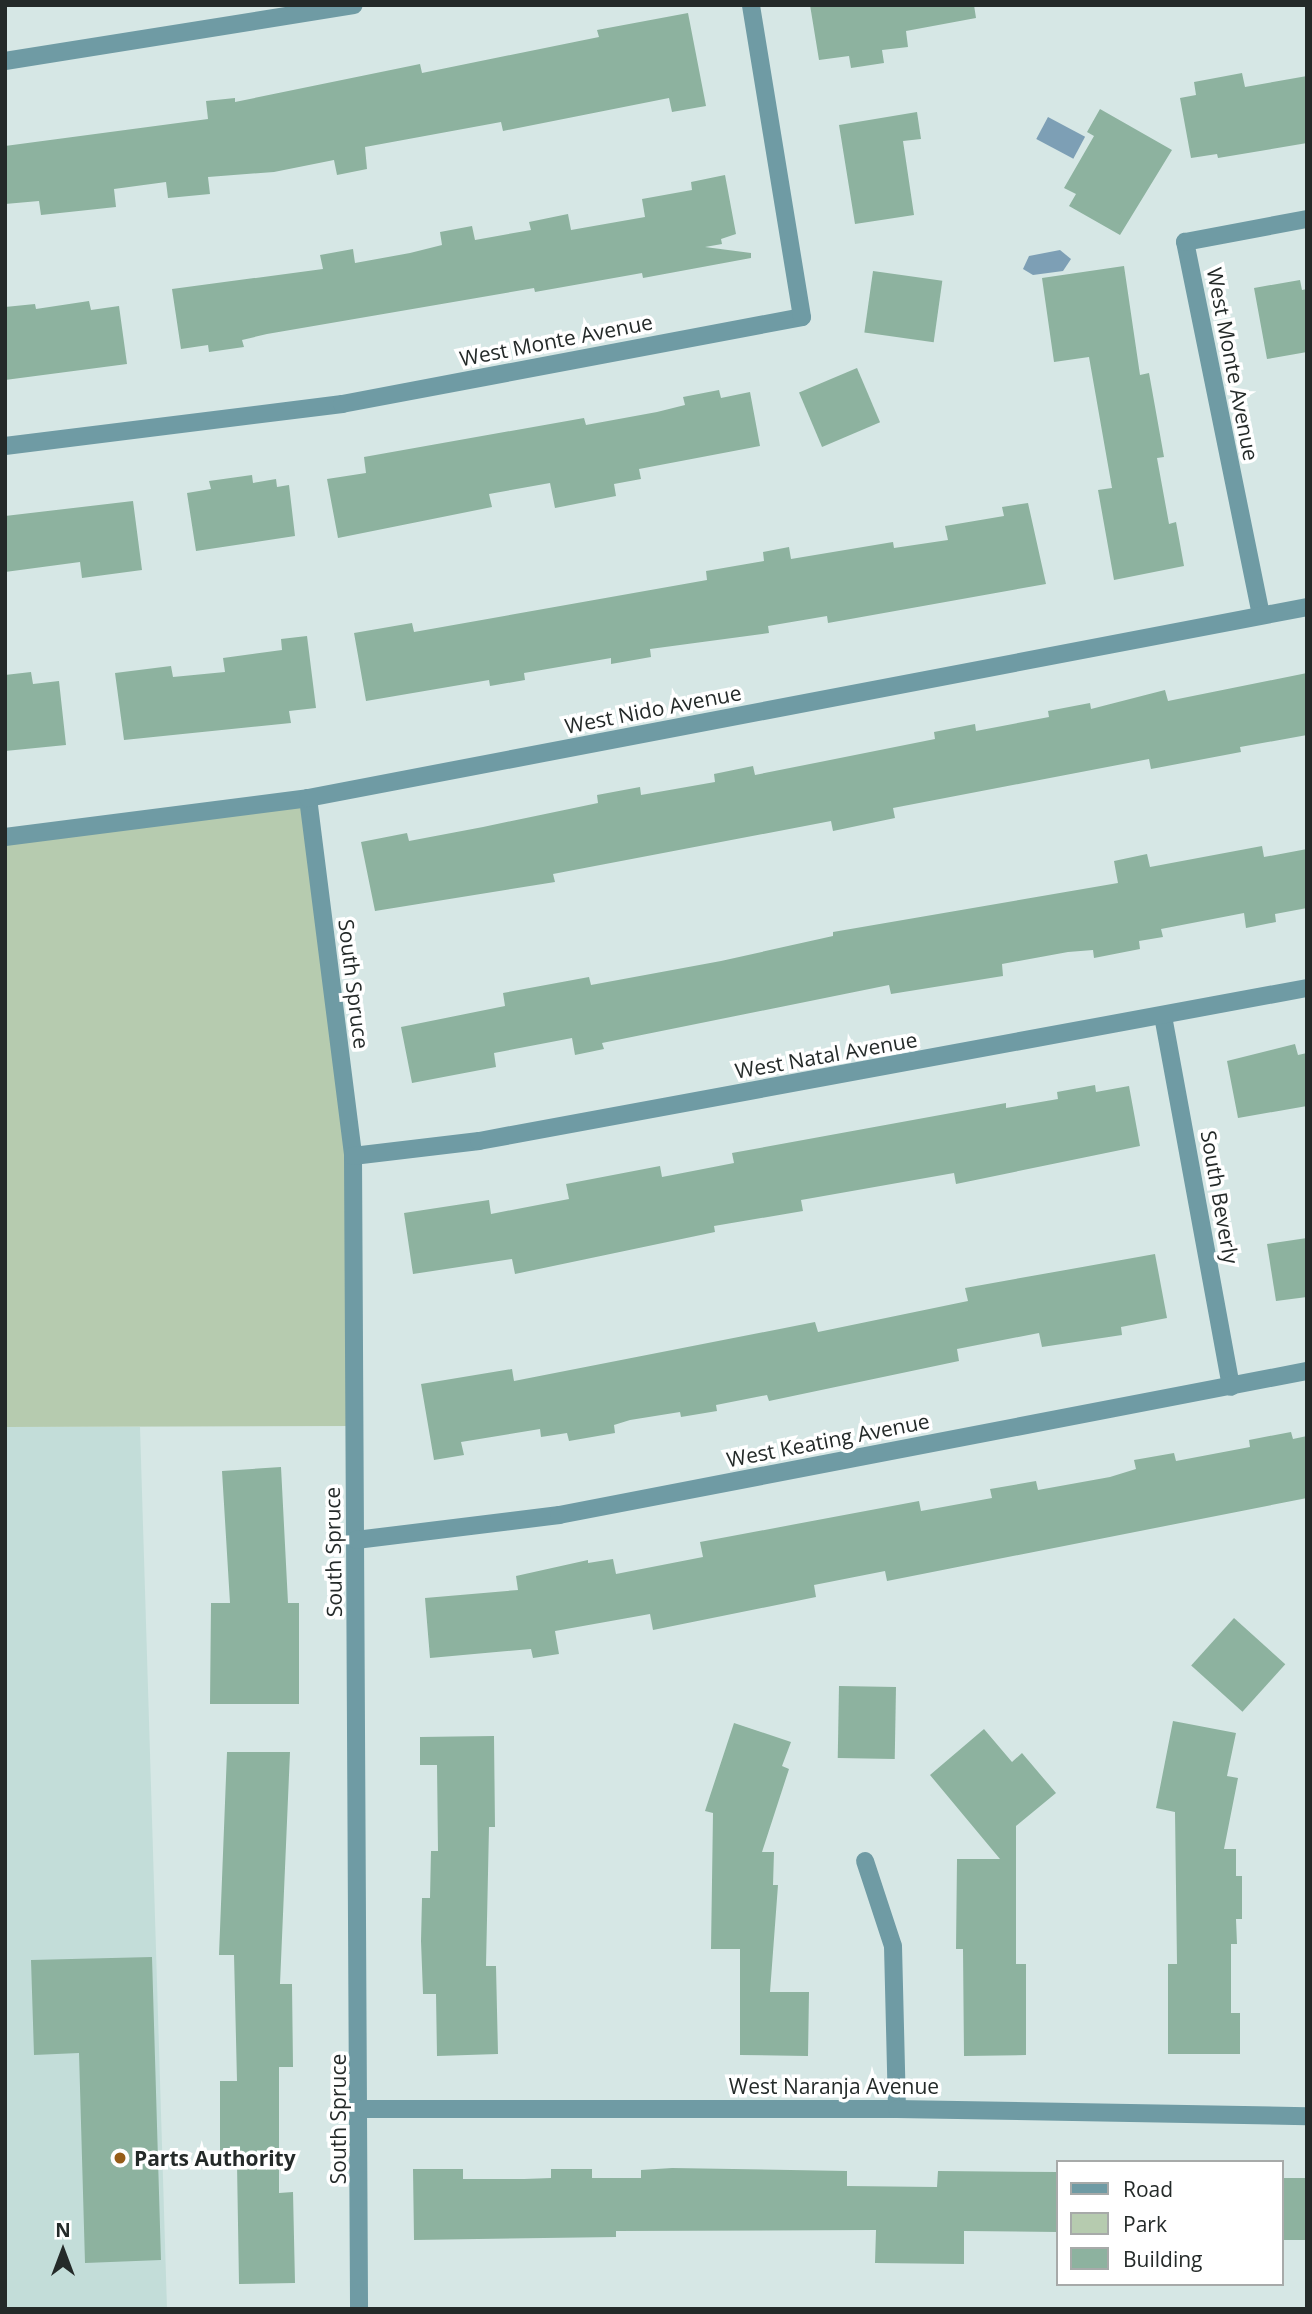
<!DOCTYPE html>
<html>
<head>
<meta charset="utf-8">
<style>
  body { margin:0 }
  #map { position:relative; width:1312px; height:2314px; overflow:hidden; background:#d6e7e5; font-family:"Open Sans",sans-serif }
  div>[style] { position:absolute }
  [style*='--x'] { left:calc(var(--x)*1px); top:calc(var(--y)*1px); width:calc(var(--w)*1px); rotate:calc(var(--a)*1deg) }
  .built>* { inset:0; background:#c3ddd9 }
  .green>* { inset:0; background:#b6cbaf }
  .water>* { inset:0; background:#7d9fb5; transform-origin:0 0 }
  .building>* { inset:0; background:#8db29f; transform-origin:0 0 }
  .minor>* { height:18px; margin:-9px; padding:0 9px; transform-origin:9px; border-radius:9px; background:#6f9ba4 }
  .dots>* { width:19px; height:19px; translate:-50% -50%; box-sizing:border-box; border:4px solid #fff; border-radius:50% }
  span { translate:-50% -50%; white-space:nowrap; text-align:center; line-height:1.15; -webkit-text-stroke:7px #fff; paint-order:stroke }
  .street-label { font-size:21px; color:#242a29 }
  .poi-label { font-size:21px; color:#242a29; font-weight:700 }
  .left { translate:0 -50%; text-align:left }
  .frame { position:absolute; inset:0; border:7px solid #242a29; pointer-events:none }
  .legend { position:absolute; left:1056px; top:2160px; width:228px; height:126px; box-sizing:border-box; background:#fff; border:2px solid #a7aaa9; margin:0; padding:9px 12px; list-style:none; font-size:21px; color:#242a29 }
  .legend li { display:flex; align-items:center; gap:14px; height:35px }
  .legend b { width:35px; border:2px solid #a7aaa9 }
  .north { position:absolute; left:28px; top:2216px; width:70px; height:70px; -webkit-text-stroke:5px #fff; paint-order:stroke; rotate:0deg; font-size:19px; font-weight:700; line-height:28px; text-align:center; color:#242a29 }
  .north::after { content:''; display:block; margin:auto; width:24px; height:32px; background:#242a29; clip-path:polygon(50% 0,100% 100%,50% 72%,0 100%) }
</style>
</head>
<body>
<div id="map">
  <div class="built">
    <i style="clip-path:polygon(5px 1427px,140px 1427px,167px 2309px,5px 2309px)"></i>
  </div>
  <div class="green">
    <i style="clip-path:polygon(308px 798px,353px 1156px,355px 1426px,5px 1427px,5px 837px)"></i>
  </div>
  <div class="water">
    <i style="left:1048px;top:117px;width:42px;height:25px;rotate:28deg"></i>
    <i style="clip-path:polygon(1060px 250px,1071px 259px,1063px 271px,1033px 275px,1023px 269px,1029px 256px)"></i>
  </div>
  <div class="building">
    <i style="clip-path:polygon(810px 5px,974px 5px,976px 18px,906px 31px,908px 47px,882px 50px,884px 63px,851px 68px,849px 56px,819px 60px)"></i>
    <i style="clip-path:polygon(688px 13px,706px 106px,672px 112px,669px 98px,503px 131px,501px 122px,365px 147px,367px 169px,337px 175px,334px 160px,274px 172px,208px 177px,210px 194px,168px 198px,166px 182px,114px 189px,116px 207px,41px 215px,39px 201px,5px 204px,5px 146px,208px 119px,206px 101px,235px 98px,235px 102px,420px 64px,422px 73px,599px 37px,597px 30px)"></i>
    <i style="clip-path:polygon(1242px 73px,1245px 87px,1307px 76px,1307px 143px,1218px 158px,1217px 154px,1191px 158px,1180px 98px,1196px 95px,1194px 82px)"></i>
    <i style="clip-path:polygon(1100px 109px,1172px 150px,1120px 235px,1069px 206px,1076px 194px,1064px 188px,1094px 136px,1087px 132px)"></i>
    <i style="clip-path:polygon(917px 112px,921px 139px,903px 141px,914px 215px,855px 224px,839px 125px)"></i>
    <i style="clip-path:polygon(725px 175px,736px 234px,721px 239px,722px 244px,705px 247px,751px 253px,751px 258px,643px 278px,642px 273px,535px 292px,534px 288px,267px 334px,242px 340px,244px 347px,209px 352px,208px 345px,181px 349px,172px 289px,323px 269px,320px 255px,353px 249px,355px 263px,410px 253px,442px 245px,440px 232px,472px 226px,475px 240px,531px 230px,529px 222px,568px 214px,571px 230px,645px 217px,642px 199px,692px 190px,691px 182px)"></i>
    <i style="clip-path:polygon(1124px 266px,1140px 375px,1149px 373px,1164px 457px,1157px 458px,1169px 524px,1176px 522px,1184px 566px,1114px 580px,1098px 490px,1112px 488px,1089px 357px,1054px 362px,1042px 278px)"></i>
    <i style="left:873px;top:271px;width:70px;height:62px;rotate:8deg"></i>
    <i style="clip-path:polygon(1300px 280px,1302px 290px,1307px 289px,1307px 352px,1267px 359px,1254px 288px)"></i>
    <i style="clip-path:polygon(89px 301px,91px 310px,119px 306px,127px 364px,5px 380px,5px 307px,35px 304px,36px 309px)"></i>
    <i style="left:857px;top:368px;width:59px;height:63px;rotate:67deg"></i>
    <i style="clip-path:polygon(719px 390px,721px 398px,750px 392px,760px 446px,639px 469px,641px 479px,614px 484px,616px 496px,555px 508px,550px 483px,489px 494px,492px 507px,338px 538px,327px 479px,366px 473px,364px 457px,584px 418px,586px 425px,657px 412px,685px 405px,683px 397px)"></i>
    <i style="clip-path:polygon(252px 475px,253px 483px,276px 479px,277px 487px,289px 485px,295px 536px,196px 551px,187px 493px,211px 489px,209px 481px)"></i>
    <i style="clip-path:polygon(133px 501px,142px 570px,82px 578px,80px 562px,5px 572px,5px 516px)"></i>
    <i style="clip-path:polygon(1028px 503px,1046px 584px,828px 623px,827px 616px,768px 626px,769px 633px,650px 649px,651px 657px,611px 664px,611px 658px,524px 673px,525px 680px,490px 686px,489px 680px,366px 701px,354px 633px,412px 623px,414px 632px,707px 580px,706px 571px,764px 561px,763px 552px,789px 547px,791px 559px,893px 542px,894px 548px,948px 540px,945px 526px,1004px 516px,1002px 507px)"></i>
    <i style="clip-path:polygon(307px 636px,316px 708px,289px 711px,291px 723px,124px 740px,115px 673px,171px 666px,173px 677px,225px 672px,223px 658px,282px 650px,281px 639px)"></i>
    <i style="clip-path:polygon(31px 672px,33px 684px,59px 681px,66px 745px,5px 751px,5px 675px)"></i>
    <i style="clip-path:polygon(1307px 673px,1307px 735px,1240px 747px,1241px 752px,1151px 769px,1149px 759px,893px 808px,895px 818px,833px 831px,831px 821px,553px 874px,555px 882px,375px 911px,361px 842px,407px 833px,409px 841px,483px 827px,598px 803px,597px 795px,640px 787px,641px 795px,715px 782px,714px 774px,753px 766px,755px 775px,935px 739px,934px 732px,975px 724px,976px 731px,1049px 717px,1048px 711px,1090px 703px,1091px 709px,1165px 690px,1168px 701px)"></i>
    <i style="clip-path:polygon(1262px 846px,1264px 857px,1307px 849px,1307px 908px,1275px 914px,1276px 922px,1246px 928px,1244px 913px,1161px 929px,1163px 937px,1139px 941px,1140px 949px,1094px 958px,1093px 950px,1068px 952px,1002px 964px,1003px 976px,891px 994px,889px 985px,602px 1043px,604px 1049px,575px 1055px,572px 1038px,494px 1053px,496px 1067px,412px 1083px,401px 1027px,505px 1006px,503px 993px,589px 977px,591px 985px,721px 961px,833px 936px,833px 932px,1118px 883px,1114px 861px,1147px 854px,1150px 867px)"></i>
    <i style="clip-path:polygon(1295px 1044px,1298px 1055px,1307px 1053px,1307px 1106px,1238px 1118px,1227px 1061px)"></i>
    <i style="clip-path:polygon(1095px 1085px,1096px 1092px,1129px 1086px,1140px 1146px,956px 1184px,954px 1173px,801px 1200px,803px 1211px,714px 1226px,715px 1232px,515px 1274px,512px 1259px,413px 1274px,404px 1213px,489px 1200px,491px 1214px,569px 1199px,566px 1184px,660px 1166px,662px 1177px,734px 1163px,732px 1153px,1006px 1103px,1006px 1108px,1058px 1099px,1057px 1092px)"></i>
    <i style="clip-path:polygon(1307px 1238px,1307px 1297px,1276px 1301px,1267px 1244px)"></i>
    <i style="clip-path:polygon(1155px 1254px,1167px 1318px,1121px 1327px,1122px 1335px,1042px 1347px,1039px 1333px,957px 1349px,959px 1361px,769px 1401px,767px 1395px,716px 1405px,717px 1411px,681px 1417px,680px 1412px,630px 1420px,614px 1425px,615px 1433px,569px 1441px,567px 1433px,541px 1437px,540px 1429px,461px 1442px,464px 1455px,434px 1460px,421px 1384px,512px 1369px,514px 1381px,815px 1322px,818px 1332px,968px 1301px,965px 1288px)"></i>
    <i style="clip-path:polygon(1291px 1432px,1293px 1439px,1307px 1436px,1307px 1498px,887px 1581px,885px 1571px,814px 1585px,816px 1597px,653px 1630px,650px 1614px,555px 1631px,559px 1654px,533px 1658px,531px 1649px,430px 1658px,425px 1598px,518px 1590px,516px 1576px,588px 1560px,588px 1563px,613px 1559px,616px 1574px,703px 1557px,700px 1542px,919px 1501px,921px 1511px,992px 1498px,990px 1489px,1036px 1481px,1038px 1490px,1110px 1477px,1136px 1469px,1134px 1460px,1174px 1453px,1176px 1461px,1250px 1447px,1249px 1440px)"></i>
    <i style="clip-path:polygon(281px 1467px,288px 1603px,299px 1603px,299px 1704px,210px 1704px,211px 1603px,230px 1603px,222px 1471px)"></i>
    <i style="left:1234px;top:1618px;width:69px;height:64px;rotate:42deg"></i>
    <i style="left:839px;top:1686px;width:57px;height:72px;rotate:1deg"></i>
    <i style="clip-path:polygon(1173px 1721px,1236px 1733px,1227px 1776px,1238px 1778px,1224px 1849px,1236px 1849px,1236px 1876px,1242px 1876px,1242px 1919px,1236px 1919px,1237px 1944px,1231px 1944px,1231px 2013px,1240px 2013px,1240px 2054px,1168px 2054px,1168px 1964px,1177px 1964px,1175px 1812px,1156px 1808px)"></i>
    <i style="clip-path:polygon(734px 1723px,791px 1742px,782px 1766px,789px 1769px,762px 1852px,774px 1852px,773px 1885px,778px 1885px,770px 1992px,809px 1992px,808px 2056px,740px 2055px,740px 1949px,711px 1949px,713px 1813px,705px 1811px)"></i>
    <i style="clip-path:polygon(984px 1729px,1012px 1762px,1022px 1753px,1056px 1793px,1016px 1826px,1016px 1964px,1026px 1964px,1026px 2055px,964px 2056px,963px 1949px,956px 1949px,957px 1859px,1000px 1859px,930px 1775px)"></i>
    <i style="clip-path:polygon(494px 1736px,495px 1827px,489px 1827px,486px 1966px,496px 1966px,498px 2054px,437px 2056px,436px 1994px,423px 1994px,421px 1941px,422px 1898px,430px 1898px,431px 1851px,438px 1851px,437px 1765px,420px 1765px,420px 1737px)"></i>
    <i style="clip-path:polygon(227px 1752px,290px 1752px,280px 1984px,292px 1984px,293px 2067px,279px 2067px,279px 2193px,293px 2192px,295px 2283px,239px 2284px,237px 2164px,220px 2164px,220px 2081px,237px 2081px,234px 1955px,219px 1955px)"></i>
    <i style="clip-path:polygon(152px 1957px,161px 2260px,85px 2263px,79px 2053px,34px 2055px,31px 1960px)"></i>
    <i style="clip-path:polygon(672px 2168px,847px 2171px,847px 2186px,937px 2187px,938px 2171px,1058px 2172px,1058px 2232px,964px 2231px,964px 2264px,875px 2263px,876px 2230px,616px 2231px,616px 2237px,414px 2240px,413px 2169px,463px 2169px,463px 2179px,524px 2179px,551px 2178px,551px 2169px,592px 2169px,592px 2178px,641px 2178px,641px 2170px)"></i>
    <i style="left:1282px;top:2178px;width:25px;height:62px"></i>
  </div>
  <div class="minor">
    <i style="--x:5;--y:61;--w:353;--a:-9.1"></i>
    <i style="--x:5;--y:446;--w:340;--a:-7.1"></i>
    <i style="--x:342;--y:404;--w:468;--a:-10.7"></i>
    <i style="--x:802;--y:317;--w:316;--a:-99.3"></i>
    <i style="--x:1261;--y:615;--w:381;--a:-101.5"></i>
    <i style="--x:1185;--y:242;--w:124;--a:-10.7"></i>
    <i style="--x:308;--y:798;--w:361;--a:82.8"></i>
    <i style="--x:353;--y:1156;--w:1153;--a:89.7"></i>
    <i style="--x:5;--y:837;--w:305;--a:-7.3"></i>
    <i style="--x:308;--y:798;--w:1017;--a:-10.82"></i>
    <i style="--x:1163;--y:1016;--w:377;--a:79.6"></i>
    <i style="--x:353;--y:1156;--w:127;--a:-6.8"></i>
    <i style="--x:479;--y:1141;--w:842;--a:-10.47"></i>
    <i style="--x:356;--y:1540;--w:205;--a:-7"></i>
    <i style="--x:559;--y:1515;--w:762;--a:-10.9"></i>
    <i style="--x:865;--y:1861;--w:89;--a:71.8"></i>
    <i style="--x:893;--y:1946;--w:163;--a:88.6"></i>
    <i style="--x:362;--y:2109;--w:535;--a:0"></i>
    <i style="--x:897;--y:2109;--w:410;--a:1"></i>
  </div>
  <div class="dots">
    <i style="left:120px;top:2158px;background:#965d19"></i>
  </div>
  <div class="street-label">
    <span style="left:556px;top:340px;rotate:-11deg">West Monte Avenue</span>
    <span style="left:1233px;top:364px;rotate:79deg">West Monte Avenue</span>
    <span style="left:653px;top:709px;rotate:-11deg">West Nido Avenue</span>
    <span style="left:354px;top:984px;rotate:83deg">South Spruce</span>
    <span style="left:826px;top:1055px;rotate:-10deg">West Natal Avenue</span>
    <span style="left:1220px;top:1197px;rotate:80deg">South Beverly</span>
    <span style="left:828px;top:1440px;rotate:-11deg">West Keating Avenue</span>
    <span style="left:333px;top:1552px;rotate:-91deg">South Spruce</span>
    <span style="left:834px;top:2086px">West Naranja Avenue</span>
    <span style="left:338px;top:2119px;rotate:-90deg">South Spruce</span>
  </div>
  <div class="poi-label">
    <span class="left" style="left:134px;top:2158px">Parts Authority</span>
  </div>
  <div class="frame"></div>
  <ul class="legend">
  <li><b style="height:9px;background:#6f9ba4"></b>Road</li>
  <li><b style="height:19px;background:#b6cbaf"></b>Park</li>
  <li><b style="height:19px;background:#8db29f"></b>Building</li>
  </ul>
  <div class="north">N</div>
</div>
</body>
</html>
